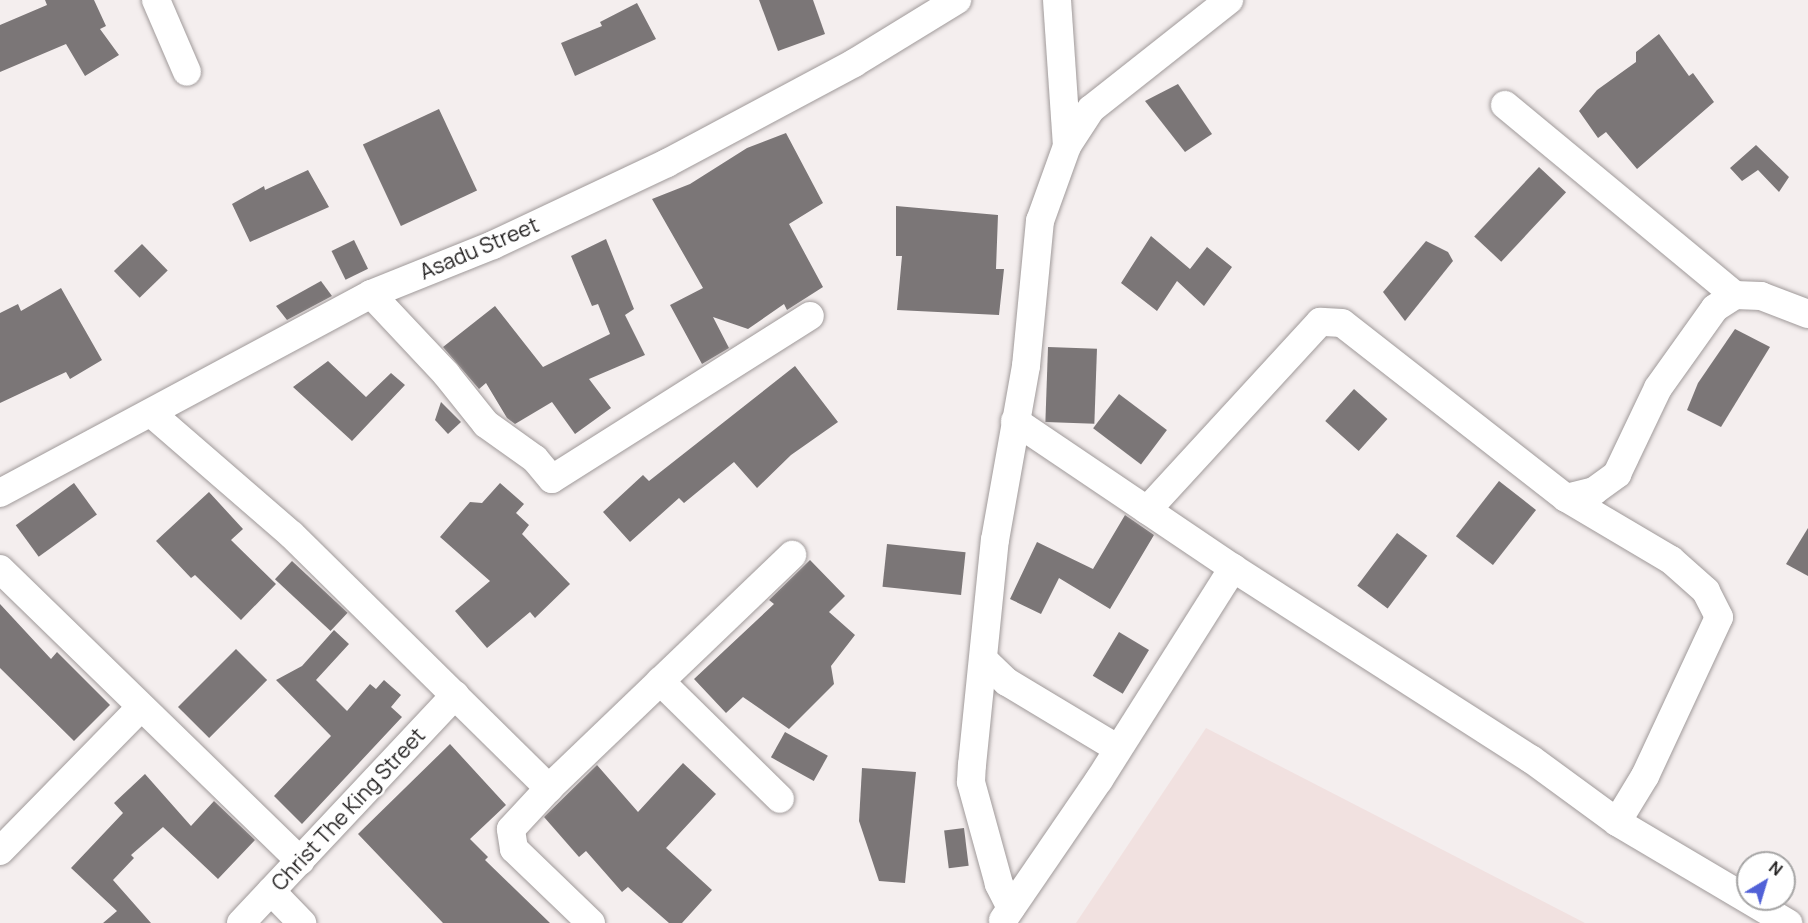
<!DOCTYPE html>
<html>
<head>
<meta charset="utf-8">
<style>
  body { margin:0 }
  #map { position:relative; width:1808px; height:923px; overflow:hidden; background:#f4eeee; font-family:Manrope,sans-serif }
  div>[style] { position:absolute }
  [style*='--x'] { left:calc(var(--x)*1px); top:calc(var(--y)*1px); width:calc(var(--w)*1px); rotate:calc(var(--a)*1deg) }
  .built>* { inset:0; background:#f1e1e0 }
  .building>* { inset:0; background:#7b7677; transform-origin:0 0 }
  .roads { filter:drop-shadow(0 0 2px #a09a9a) drop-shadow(0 0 2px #a09a9a) }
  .minor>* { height:28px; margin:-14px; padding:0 14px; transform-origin:14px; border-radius:14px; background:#fff }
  span { translate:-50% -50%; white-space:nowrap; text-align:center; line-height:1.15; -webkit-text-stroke:5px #fff; paint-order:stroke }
  .street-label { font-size:21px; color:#201e1e }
  .north { position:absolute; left:1736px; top:851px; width:60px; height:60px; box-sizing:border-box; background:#fff; border:2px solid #a6a5a5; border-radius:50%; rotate:38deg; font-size:16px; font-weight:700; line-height:24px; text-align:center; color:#201e1e }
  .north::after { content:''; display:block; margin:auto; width:21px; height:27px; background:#5161d7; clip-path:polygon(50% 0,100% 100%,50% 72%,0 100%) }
</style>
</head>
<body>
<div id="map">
  <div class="built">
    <i style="clip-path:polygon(1206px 728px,1585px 923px,1076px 923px)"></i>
  </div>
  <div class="building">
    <i style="clip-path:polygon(45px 0,94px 0,106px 26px,100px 29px,119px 55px,85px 76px,66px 44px,0 72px,0 25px,47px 5px)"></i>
    <i style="clip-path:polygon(759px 0,813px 0,825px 34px,778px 51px)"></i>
    <i style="clip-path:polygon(637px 3px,656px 39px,575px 76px,561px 43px,602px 26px,600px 22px)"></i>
    <i style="clip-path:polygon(1659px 34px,1689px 76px,1693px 73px,1714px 102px,1637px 169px,1606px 132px,1598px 138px,1579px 111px,1597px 90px,1636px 62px,1636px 52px)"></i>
    <i style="clip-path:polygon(1178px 84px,1212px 134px,1185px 152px,1145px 101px)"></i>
    <i style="left:439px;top:109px;width:90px;height:84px;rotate:65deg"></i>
    <i style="clip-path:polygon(786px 133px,823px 203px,789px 224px,823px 287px,787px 310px,784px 304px,748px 329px,713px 317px,729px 348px,702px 364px,670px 305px,703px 288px,652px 199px,690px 184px,747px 148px)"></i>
    <i style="clip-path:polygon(1756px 145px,1789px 177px,1779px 192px,1758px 170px,1742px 181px,1730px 168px)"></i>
    <i style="left:1539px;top:167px;width:37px;height:95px;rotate:43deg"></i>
    <i style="clip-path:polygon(308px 170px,329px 207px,250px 242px,232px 204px,264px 186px,265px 190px)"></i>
    <i style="clip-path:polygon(896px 206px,998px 215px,996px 269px,1004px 269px,999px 315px,897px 310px,902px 256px,896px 256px)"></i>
    <i style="clip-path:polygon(1151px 236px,1190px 269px,1207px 247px,1232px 267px,1204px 306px,1177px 281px,1157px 311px,1121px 283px)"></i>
    <i style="clip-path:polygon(606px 239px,634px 309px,625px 315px,645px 355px,589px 379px,611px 408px,575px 434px,552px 402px,515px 424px,507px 418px,486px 383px,479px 389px,443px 347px,495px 306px,543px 367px,610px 334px,598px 304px,592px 306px,571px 256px)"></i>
    <i style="left:354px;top:240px;width:32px;height:25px;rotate:64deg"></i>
    <i style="clip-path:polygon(1426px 241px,1448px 252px,1453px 261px,1405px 321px,1383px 292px)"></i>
    <i style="left:142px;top:244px;width:37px;height:39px;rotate:46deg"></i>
    <i style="clip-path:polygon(321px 281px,332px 296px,287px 320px,276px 306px)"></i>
    <i style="clip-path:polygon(61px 288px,102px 360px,70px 379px,66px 372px,0 403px,0 313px,18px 304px,21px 311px)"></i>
    <i style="clip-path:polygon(1735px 329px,1770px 347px,1721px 427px,1687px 410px,1698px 383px)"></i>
    <i style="left:1048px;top:347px;width:49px;height:75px;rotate:2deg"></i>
    <i style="clip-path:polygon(328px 361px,366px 397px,391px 373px,405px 385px,352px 441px,293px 387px)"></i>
    <i style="clip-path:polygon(795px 366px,838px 422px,791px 455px,757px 488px,734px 462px,684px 503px,679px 498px,630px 542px,603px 512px,643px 475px,649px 481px)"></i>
    <i style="left:1354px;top:389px;width:45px;height:43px;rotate:42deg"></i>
    <i style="left:1119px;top:394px;width:60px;height:43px;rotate:37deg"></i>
    <i style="clip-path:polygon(441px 402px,461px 422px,448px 434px,435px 420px)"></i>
    <i style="left:1499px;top:481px;width:47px;height:70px;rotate:38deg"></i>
    <i style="left:74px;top:483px;width:39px;height:72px;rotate:54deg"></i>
    <i style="clip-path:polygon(500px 483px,524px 504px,516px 513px,529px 525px,522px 534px,570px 584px,535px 618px,530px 612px,487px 648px,455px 611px,490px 581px,440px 537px,470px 502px,482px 503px)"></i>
    <i style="clip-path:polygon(209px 492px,243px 529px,231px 540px,276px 584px,241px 620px,195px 575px,191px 578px,156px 541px)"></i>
    <i style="clip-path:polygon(1125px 515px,1154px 535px,1110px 609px,1059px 578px,1041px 614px,1010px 599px,1037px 542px,1093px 569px)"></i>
    <i style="clip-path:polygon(1808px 528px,1808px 576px,1786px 564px)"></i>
    <i style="left:1397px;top:533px;width:38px;height:66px;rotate:37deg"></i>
    <i style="left:887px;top:544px;width:79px;height:43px;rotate:6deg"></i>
    <i style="clip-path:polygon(810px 560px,845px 596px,829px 612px,855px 635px,831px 666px,834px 684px,789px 729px,743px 697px,726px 713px,694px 679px,774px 604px,769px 600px)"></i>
    <i style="left:292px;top:561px;width:76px;height:25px;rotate:43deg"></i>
    <i style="clip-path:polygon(0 604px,51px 659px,57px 652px,110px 705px,74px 741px,0 668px)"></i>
    <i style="clip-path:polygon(334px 630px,349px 644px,316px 680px,347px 711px,370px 684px,376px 689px,384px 680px,401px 695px,391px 707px,402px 717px,302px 824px,274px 796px,331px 736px,276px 680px,302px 666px)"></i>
    <i style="left:1119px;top:632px;width:35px;height:51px;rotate:31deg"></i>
    <i style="left:236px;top:649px;width:44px;height:82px;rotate:45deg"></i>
    <i style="left:785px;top:732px;width:49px;height:29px;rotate:29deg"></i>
    <i style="clip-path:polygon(450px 744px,506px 805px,470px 839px,488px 857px,485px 860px,550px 923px,443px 923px,358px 834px)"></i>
    <i style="clip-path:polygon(683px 763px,716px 794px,666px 848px,712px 890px,682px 923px,669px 923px,628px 887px,622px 892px,586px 851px,579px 857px,544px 817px,597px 765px,638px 812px)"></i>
    <i style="clip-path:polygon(862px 768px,916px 772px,905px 883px,879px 881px,859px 821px)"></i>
    <i style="clip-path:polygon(145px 774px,191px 826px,214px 801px,255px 840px,218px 879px,163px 827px,131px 855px,134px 858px,113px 880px,151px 923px,103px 923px,117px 911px,71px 868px,123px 813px,114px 803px)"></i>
    <i style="left:964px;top:828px;width:38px;height:20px;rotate:83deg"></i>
  </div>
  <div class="roads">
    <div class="minor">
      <i style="--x:156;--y:0;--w:78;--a:66.7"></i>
      <i style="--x:1057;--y:0;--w:146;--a:86.1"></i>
      <i style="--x:1505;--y:105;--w:298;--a:39.6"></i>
      <i style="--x:371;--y:294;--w:110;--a:46.8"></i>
      <i style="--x:446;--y:374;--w:64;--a:51.3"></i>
      <i style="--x:486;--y:424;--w:60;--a:35.5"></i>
      <i style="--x:535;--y:459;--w:26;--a:50"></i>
      <i style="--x:552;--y:479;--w:305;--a:-32.3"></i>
      <i style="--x:151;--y:413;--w:186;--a:40.9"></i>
      <i style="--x:292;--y:535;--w:361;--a:44.6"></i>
      <i style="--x:1015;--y:421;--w:159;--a:34"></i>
      <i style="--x:1147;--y:510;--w:104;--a:34"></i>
      <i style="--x:1233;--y:568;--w:354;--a:32.7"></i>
      <i style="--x:1531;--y:759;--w:107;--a:36.2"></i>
      <i style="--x:1617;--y:822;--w:54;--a:-58.7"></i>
      <i style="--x:1645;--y:776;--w:175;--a:-65"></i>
      <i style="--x:1719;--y:617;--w:29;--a:-117"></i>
      <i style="--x:1706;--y:591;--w:47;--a:-138.5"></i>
      <i style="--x:1671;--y:560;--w:122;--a:-149.4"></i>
      <i style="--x:1566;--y:498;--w:284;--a:-142"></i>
      <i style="--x:1342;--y:323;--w:22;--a:-177"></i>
      <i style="--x:1320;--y:322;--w:255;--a:132.6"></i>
      <i style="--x:0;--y:493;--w:421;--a:-28.2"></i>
      <i style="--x:371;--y:294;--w:131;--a:-21.9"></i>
      <i style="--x:493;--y:245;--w:192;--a:-25.2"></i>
      <i style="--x:667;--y:163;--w:212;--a:-28.1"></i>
      <i style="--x:854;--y:63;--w:121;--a:-31.5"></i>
      <i style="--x:1566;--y:498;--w:29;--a:-14"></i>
      <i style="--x:1594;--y:491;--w:29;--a:-36"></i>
      <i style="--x:1617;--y:474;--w:95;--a:-64.5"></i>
      <i style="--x:1658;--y:388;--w:98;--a:-54.5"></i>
      <i style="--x:1715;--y:308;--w:24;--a:-33"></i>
      <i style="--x:1735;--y:295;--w:26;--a:2"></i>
      <i style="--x:1761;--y:296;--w:50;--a:21"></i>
      <i style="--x:0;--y:569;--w:419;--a:44.2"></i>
      <i style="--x:985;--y:661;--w:30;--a:44"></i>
      <i style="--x:1007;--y:682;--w:128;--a:31"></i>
      <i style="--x:660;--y:681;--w:168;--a:44.5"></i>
      <i style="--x:1617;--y:822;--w:199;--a:30.6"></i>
      <i style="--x:0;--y:851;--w:200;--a:-45.6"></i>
      <i style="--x:271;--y:891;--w:45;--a:45.9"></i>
      <i style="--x:1011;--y:908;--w:27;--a:-117"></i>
      <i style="--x:999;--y:884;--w:106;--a:-105.4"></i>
      <i style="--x:971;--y:782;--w:17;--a:-87"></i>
      <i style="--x:972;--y:765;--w:226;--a:-84.2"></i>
      <i style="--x:995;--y:540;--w:177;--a:-79.9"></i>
      <i style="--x:1026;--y:366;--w:146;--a:-84.5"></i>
      <i style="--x:1040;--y:221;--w:80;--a:-70.2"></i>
      <i style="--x:1067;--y:146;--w:44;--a:-57"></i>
      <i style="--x:1091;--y:109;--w:176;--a:-38.3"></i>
      <i style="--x:1003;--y:920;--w:170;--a:-55.6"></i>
      <i style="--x:1099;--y:780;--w:251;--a:-57.7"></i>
      <i style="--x:241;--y:923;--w:313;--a:-46.8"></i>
      <i style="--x:591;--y:923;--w:107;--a:-136.1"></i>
      <i style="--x:514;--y:849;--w:20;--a:-99"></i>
      <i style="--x:511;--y:829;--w:56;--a:-47.2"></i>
      <i style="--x:549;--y:788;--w:337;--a:-43.8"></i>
    </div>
  </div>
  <div class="street-label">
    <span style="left:479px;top:248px;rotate:-23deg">Asadu Street</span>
    <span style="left:348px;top:809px;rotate:-47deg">Christ The King Street</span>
  </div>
  <div class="north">N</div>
</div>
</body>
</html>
